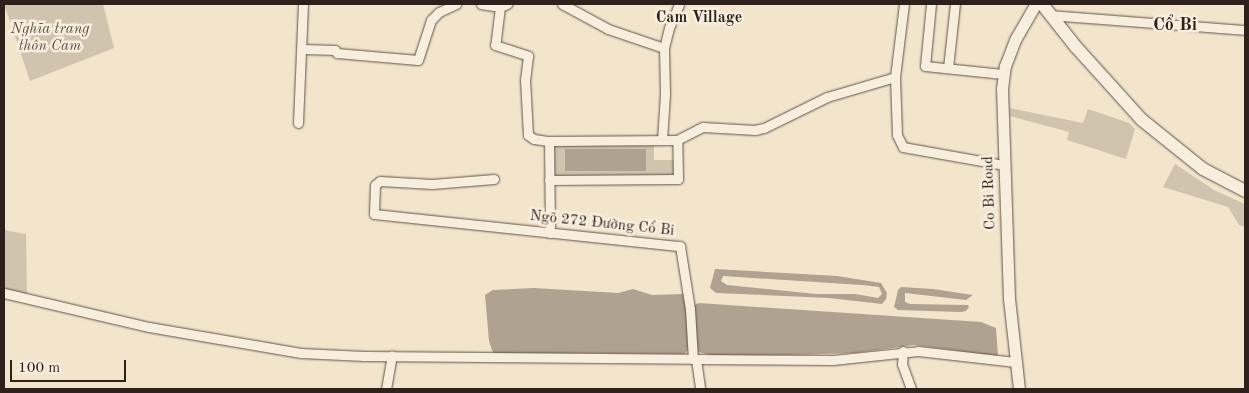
<!DOCTYPE html>
<html>
<head>
<meta charset="utf-8">
<style>
  body { margin:0 }
  #map { position:relative; width:1249px; height:393px; overflow:hidden; background:#f2e5cc; font-family:"Old Standard TT",serif }
  div>[style] { position:absolute }
  [style*='--x'] { left:calc(var(--x)*1px); top:calc(var(--y)*1px); width:calc(var(--w)*1px); rotate:calc(var(--a)*1deg) }
  .green>* { inset:0; background:#d1c4ae }
  .water>* { inset:0; background:#afa290; transform-origin:0 0 }
  .roads { filter:drop-shadow(0 0 1px #5f5248) drop-shadow(0 0 1px #5f5248) }
  .minor>* { height:9px; margin:-4.5px; padding:0 4.5px; transform-origin:4.5px; border-radius:4.5px; background:#f7eede }
  .tertiary>* { height:11px; margin:-5.5px; padding:0 5.5px; transform-origin:5.5px; border-radius:5.5px; background:#f7eede }
  .secondary>* { height:12px; margin:-6px; padding:0 6px; transform-origin:6px; border-radius:6px; background:#f7eede }
  span { translate:-50% -50%; white-space:nowrap; text-align:center; line-height:1.15; -webkit-text-stroke:5px #f7eede; paint-order:stroke }
  .park-label { font-size:15px; color:#5f5248; font-style:italic }
  .street-label { font-size:15px; color:#2e211c }
  .neighbourhood-label { font-size:16px; color:#2e211c; font-weight:700 }
  .quarter-label { font-size:18px; color:#2e211c; font-weight:700 }
  .frame { position:absolute; inset:0; border:5px solid #2e211c; pointer-events:none }
  .scale { position:absolute; left:10px; top:360px; width:116px; height:22px; box-sizing:border-box; border:2px solid #2e211c; border-top:0; padding-left:6px; font-size:15px; line-height:18px; white-space:nowrap; color:#2e211c; -webkit-text-stroke:4px #f7eede; paint-order:stroke }
</style>
</head>
<body>
<div id="map">
  <div class="green">
    <i style="clip-path:polygon(4px 4px,103px 4px,114px 48px,30px 81px)"></i>
    <i style="clip-path:polygon(1010px 108px,1083px 123px,1088px 109px,1129px 123px,1135px 129px,1126px 159px,1067px 140px,1069px 132px,1010px 116px)"></i>
    <i style="clip-path:polygon(654px 140px,654px 160px,677px 160px,678px 179px,549px 180px,549px 141px)"></i>
    <i style="clip-path:polygon(1175px 164px,1214px 190px,1245px 204px,1245px 227px,1239px 225px,1228px 207px,1163px 187px)"></i>
    <i style="clip-path:polygon(4px 230px,26px 234px,27px 294px,4px 290px)"></i>
  </div>
  <div class="water">
    <i style="left:646px;top:149px;width:22px;height:81px;rotate:90deg"></i>
    <i style="clip-path:polygon(evenodd,715px 269px,837px 276px,881px 283px,887px 293px,886px 299px,882px 304px,829px 298px,716px 293px,710px 288px,715px 269px,723px 276px,862px 285px,879px 287px,882px 294px,878px 298px,855px 294px,816px 294px,727px 285px,721px 281px,723px 276px)"></i>
    <i style="clip-path:polygon(901px 287px,933px 289px,973px 295px,966px 300px,905px 293px,905px 302px,910px 304px,968px 305px,969px 307px,966px 311px,961px 312px,898px 310px,894px 307px,895px 303px,898px 290px)"></i>
    <i style="clip-path:polygon(534px 288px,618px 293px,633px 289px,652px 295px,684px 294px,687px 303px,688px 350px,684px 354px,493px 353px,489px 341px,485px 295px,493px 290px)"></i>
    <i style="clip-path:polygon(699px 303px,981px 322px,996px 328px,998px 356px,914px 345px,855px 353px,720px 357px,698px 352px,694px 311px,694px 305px)"></i>
  </div>
  <div class="roads">
    <div class="minor">
      <i style="--x:481;--y:4;--w:19;--a:9"></i>
      <i style="--x:500;--y:7;--w:8;--a:-23"></i>
      <i style="--x:562;--y:4;--w:52;--a:28.5"></i>
      <i style="--x:608;--y:29;--w:59;--a:18.7"></i>
      <i style="--x:664;--y:48;--w:21;--a:-76"></i>
      <i style="--x:669;--y:28;--w:26;--a:-67"></i>
      <i style="--x:931;--y:4;--w:62;--a:95.5"></i>
      <i style="--x:925;--y:66;--w:78;--a:5.9"></i>
      <i style="--x:500;--y:7;--w:38;--a:97"></i>
      <i style="--x:495;--y:45;--w:35;--a:18"></i>
      <i style="--x:528;--y:56;--w:23;--a:97"></i>
      <i style="--x:525;--y:79;--w:56;--a:86.9"></i>
      <i style="--x:528;--y:135;--w:7;--a:34"></i>
      <i style="--x:534;--y:139;--w:15;--a:8"></i>
      <i style="--x:1050;--y:15;--w:196;--a:4.4"></i>
      <i style="--x:303;--y:49;--w:32;--a:2"></i>
      <i style="--x:335;--y:50;--w:4;--a:56"></i>
      <i style="--x:337;--y:53;--w:81;--a:4.9"></i>
      <i style="--x:418;--y:60;--w:42;--a:-72"></i>
      <i style="--x:431;--y:20;--w:11;--a:-45"></i>
      <i style="--x:439;--y:12;--w:19;--a:-25"></i>
      <i style="--x:948;--y:68;--w:64;--a:-83.8"></i>
      <i style="--x:895;--y:77;--w:74;--a:-83"></i>
      <i style="--x:298;--y:123;--w:119;--a:-87.6"></i>
      <i style="--x:662;--y:140;--w:47;--a:-86.3"></i>
      <i style="--x:665;--y:93;--w:45;--a:-91.3"></i>
      <i style="--x:494;--y:179;--w:62;--a:175.4"></i>
      <i style="--x:432;--y:184;--w:52;--a:-176.7"></i>
      <i style="--x:380;--y:181;--w:6;--a:141"></i>
      <i style="--x:375;--y:185;--w:29;--a:92"></i>
      <i style="--x:374;--y:214;--w:308;--a:6"></i>
      <i style="--x:680;--y:246;--w:64;--a:81"></i>
      <i style="--x:690;--y:309;--w:50;--a:86.6"></i>
      <i style="--x:693;--y:359;--w:140;--a:0.4"></i>
      <i style="--x:833;--y:360;--w:85;--a:-6"></i>
      <i style="--x:918;--y:351;--w:98;--a:6.5"></i>
      <i style="--x:549;--y:180;--w:129;--a:-0.4"></i>
      <i style="--x:678;--y:179;--w:39;--a:-91"></i>
      <i style="--x:550;--y:233;--w:92;--a:-90.6"></i>
      <i style="--x:549;--y:141;--w:128;--a:-0.4"></i>
      <i style="--x:677;--y:140;--w:29;--a:-27"></i>
      <i style="--x:703;--y:127;--w:52;--a:3.3"></i>
      <i style="--x:755;--y:130;--w:9;--a:-13"></i>
      <i style="--x:764;--y:128;--w:70;--a:-26.2"></i>
      <i style="--x:827;--y:97;--w:71;--a:-16.4"></i>
      <i style="--x:895;--y:77;--w:58;--a:88"></i>
      <i style="--x:897;--y:135;--w:13;--a:63"></i>
      <i style="--x:903;--y:147;--w:103;--a:10.1"></i>
      <i style="--x:4;--y:293;--w:149;--a:13.2"></i>
      <i style="--x:149;--y:327;--w:154;--a:9.7"></i>
      <i style="--x:301;--y:353;--w:63;--a:2.7"></i>
      <i style="--x:364;--y:356;--w:329;--a:0.5"></i>
      <i style="--x:903;--y:351;--w:13;--a:94"></i>
      <i style="--x:902;--y:364;--w:27;--a:70"></i>
      <i style="--x:696;--y:359;--w:30;--a:82"></i>
      <i style="--x:386;--y:389;--w:34;--a:-80"></i>
    </div>
    <div class="tertiary">
      <i style="--x:1019;--y:389;--w:91;--a:-96.3"></i>
      <i style="--x:1009;--y:299;--w:210;--a:-91.9"></i>
      <i style="--x:1002;--y:89;--w:23;--a:-83"></i>
      <i style="--x:1005;--y:66;--w:30;--a:-69"></i>
      <i style="--x:1016;--y:38;--w:39;--a:-60"></i>
    </div>
    <div class="secondary">
      <i style="--x:1042;--y:4;--w:55;--a:51.7"></i>
      <i style="--x:1076;--y:47;--w:98;--a:47.9"></i>
      <i style="--x:1142;--y:120;--w:78;--a:38.8"></i>
      <i style="--x:1203;--y:169;--w:47;--a:27.6"></i>
    </div>
  </div>
  <div class="park-label">
    <span style="left:50px;top:38px">Nghĩa trang<br>thôn Cam</span>
  </div>
  <div class="street-label">
    <span style="left:990px;top:193px;rotate:-92deg">Co Bi Road</span>
    <span style="left:602px;top:224px;rotate:6deg">Ngõ 272 Đường Cổ Bi</span>
  </div>
  <div class="neighbourhood-label">
    <span style="left:699px;top:18px">Cam Village</span>
  </div>
  <div class="quarter-label">
    <span style="left:1175px;top:25px">Cổ Bi</span>
  </div>
  <div class="frame"></div>
  <div class="scale">100 m</div>
</div>
</body>
</html>
